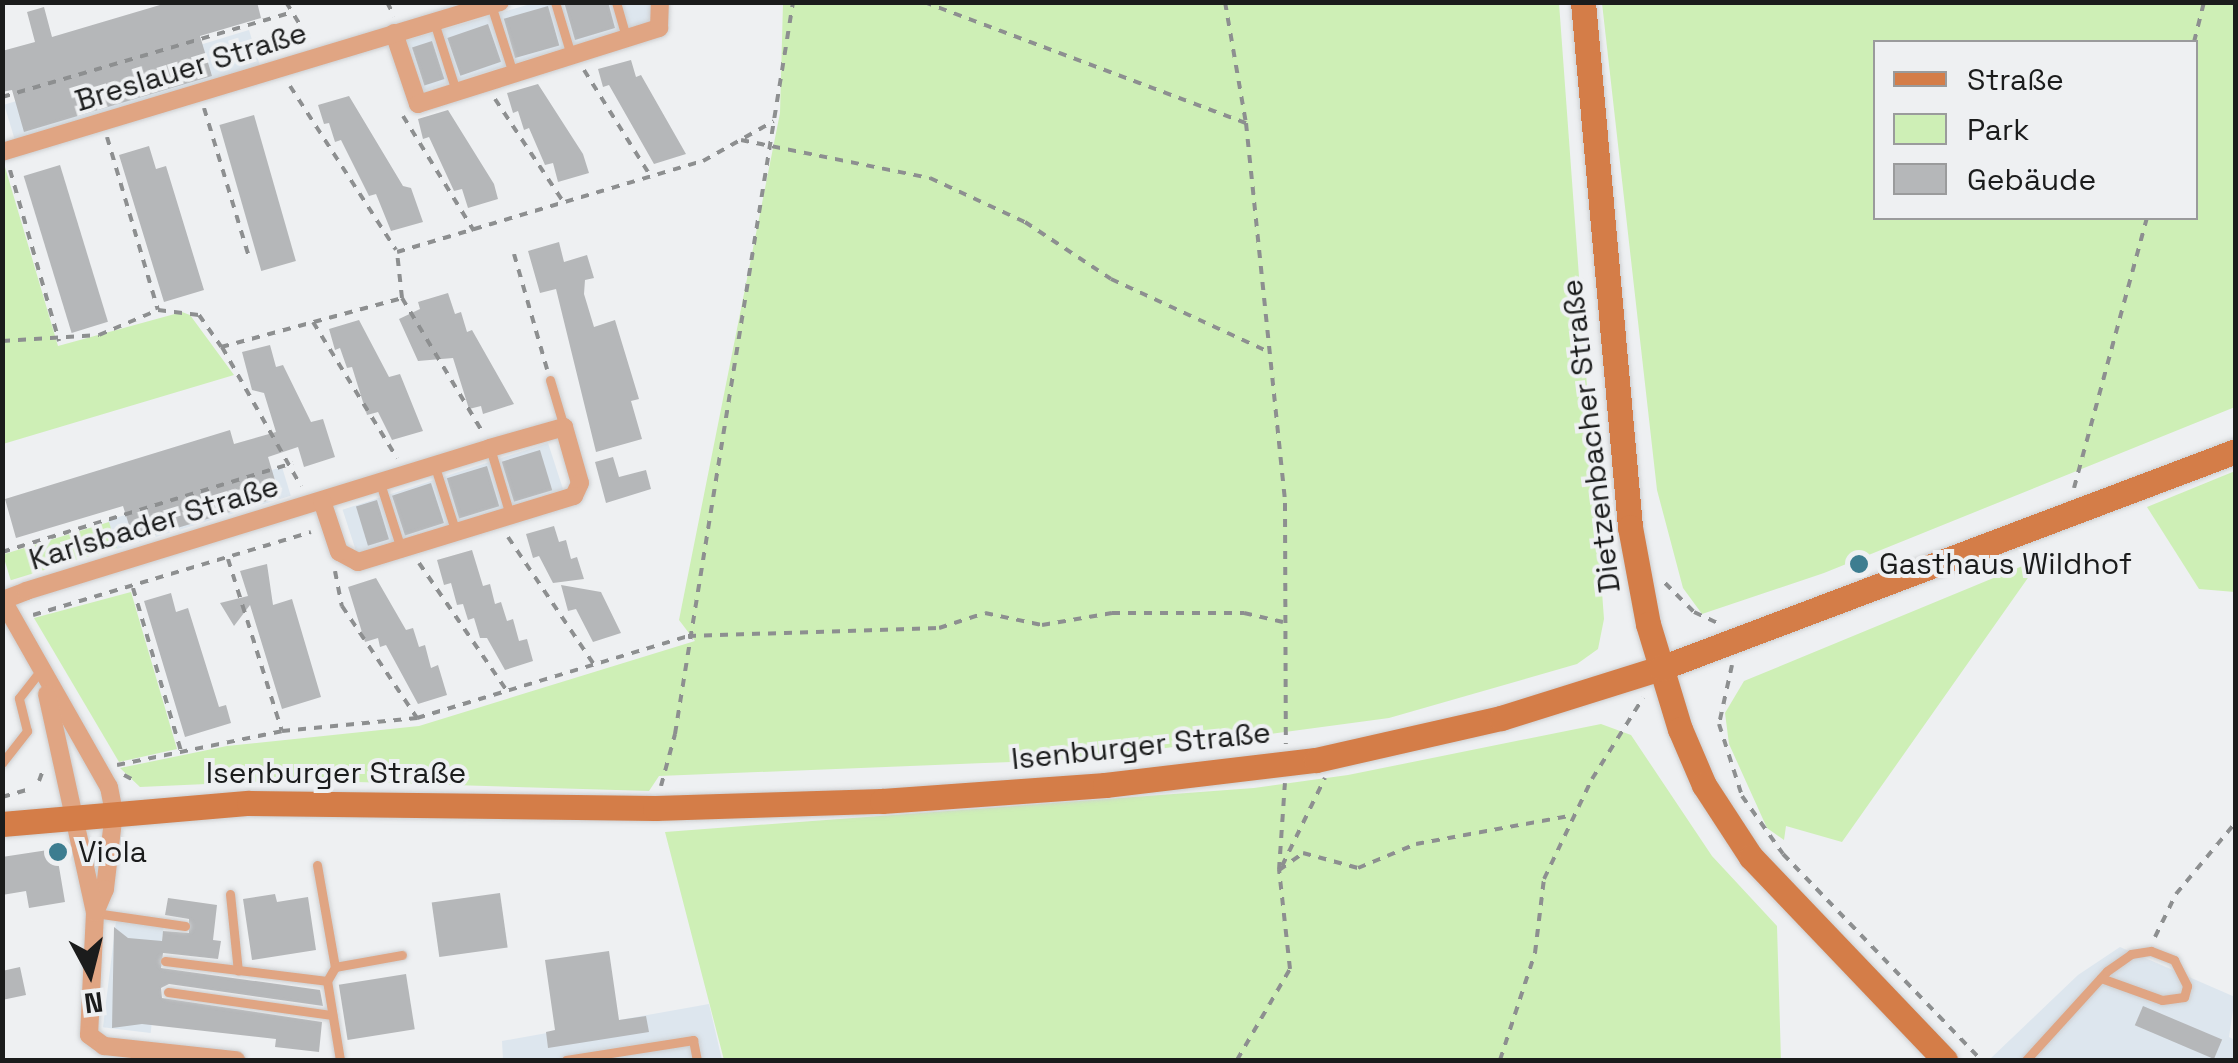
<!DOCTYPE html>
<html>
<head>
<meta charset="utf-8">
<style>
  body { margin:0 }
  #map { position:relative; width:2238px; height:1063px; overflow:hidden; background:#eef0f2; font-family:"Space Grotesk",sans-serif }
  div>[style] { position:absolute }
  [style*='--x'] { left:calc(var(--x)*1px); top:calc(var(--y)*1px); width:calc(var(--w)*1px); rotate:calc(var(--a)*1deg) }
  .built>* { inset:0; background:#dde6ee; transform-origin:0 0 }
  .green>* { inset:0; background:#ceefb6; transform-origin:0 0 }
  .building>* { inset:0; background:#b5b7b9; transform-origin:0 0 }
  .path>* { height:4px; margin-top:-2px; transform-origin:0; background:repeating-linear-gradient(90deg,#8d8f90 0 8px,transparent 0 16px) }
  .roads { filter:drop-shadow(0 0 2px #ccced0) drop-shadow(0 0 2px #ccced0) }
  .service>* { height:9px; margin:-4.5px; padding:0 4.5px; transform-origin:4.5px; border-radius:4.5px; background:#e0a583 }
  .minor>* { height:18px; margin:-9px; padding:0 9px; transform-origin:9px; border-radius:9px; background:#e0a583 }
  .secondary>* { height:25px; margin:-12.5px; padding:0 12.5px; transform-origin:12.5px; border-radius:12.5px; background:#d47d48 }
  .dots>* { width:28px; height:28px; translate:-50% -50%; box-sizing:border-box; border:5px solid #eef0f2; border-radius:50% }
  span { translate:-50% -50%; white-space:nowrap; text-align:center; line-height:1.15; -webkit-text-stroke:8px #eef0f2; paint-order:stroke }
  .street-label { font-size:30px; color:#1b1c1c }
  .poi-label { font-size:30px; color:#1b1c1c }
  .left { translate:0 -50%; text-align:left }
  .frame { position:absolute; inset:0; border:5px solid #1b1c1c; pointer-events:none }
  .legend { position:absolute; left:1873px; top:40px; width:325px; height:180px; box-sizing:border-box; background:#eef0f2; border:2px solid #9a9b9c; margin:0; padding:12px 18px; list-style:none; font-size:30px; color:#1b1c1c }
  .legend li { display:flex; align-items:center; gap:20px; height:50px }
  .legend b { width:50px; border:2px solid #9a9b9c }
  .north { position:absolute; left:40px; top:923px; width:100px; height:100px; -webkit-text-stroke:8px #eef0f2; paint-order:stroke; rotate:173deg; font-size:28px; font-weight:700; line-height:40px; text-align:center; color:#1b1c1c }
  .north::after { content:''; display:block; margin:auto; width:35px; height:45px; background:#1b1c1c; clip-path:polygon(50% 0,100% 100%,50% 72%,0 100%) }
</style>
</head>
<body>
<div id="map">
  <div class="built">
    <i style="clip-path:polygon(534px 3px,653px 3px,659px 20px,419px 92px,404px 41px)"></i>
    <i style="left:249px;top:30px;width:39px;height:256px;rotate:73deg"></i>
    <i style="left:548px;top:443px;width:49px;height:216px;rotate:72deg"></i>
    <i style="left:282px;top:467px;width:30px;height:182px;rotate:73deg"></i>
    <i style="left:116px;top:921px;width:48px;height:107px;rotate:7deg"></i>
    <i style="clip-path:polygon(2120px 947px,2235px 997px,2229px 1037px,2235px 1040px,2235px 1060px,1990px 1059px,2078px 975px)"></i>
    <i style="clip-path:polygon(709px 1004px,722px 1060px,503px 1060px,502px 1041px)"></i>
  </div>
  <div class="green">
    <i style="clip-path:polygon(783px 3px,1559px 3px,1604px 619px,1598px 649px,1577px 664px,1389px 718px,1084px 759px,659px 776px,649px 791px,293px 780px,140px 787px,120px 768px,227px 746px,419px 726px,695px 641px,679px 620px,780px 113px)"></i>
    <i style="clip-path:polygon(evenodd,1602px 3px,2235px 3px,2235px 407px,1824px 573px,1702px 614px,1683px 588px,1657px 490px,1602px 3px,2196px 42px,2196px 218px,1876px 218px,1876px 42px,2196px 42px)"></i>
    <i style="clip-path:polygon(5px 167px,58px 346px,182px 312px,190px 315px,234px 375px,3px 444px)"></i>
    <i style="clip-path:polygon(2235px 471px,2235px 592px,2199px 589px,2147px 507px)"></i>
    <i style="left:109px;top:522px;width:27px;height:111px;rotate:73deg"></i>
    <i style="clip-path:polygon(2042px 558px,1842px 842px,1786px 826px,1784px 840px,1767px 828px,1729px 744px,1725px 713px,1744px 681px)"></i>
    <i style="clip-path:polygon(131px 592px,177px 749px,119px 762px,34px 618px)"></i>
    <i style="clip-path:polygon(1601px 724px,1631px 735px,1712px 856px,1777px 926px,1781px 1060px,724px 1060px,665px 832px,1254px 788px,1348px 775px)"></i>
  </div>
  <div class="building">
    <i style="clip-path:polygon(170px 2px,257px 2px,261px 18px,200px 36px,212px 76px,24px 132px,12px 90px,2px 92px,2px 51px,35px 42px,27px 12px,44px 7px,52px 37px)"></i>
    <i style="clip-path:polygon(564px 2px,608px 2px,615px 28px,575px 40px)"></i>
    <i style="left:548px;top:6px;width:41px;height:46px;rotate:74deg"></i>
    <i style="left:488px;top:24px;width:40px;height:43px;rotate:71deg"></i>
    <i style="left:432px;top:41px;width:40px;height:21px;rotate:72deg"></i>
    <i style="clip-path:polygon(631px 60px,636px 77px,641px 75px,686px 154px,654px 164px,609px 85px,603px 87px,598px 69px)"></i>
    <i style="clip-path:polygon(538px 84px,583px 154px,589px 173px,558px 182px,553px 163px,545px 165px,529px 128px,524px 130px,518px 111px,513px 113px,507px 93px)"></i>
    <i style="clip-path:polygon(349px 96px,403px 186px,411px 188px,423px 222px,391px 231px,376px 194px,369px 196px,341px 140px,335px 142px,329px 123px,324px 124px,318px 105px)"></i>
    <i style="clip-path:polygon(448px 110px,494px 184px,498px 199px,468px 208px,462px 189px,454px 191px,429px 137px,423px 139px,418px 119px)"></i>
    <i style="left:254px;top:115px;width:152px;height:36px;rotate:74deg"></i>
    <i style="clip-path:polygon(149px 146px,156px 169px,166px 166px,204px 290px,164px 302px,119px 155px)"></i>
    <i style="left:60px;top:165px;width:164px;height:38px;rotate:73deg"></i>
    <i style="clip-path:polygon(559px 242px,564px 262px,587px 255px,594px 278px,585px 280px,584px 294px,594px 327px,615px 320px,639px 399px,631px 401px,642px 439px,596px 452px,556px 289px,540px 293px,528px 251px)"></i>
    <i style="clip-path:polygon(448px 293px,455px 314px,461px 312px,467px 332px,472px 330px,514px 404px,483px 414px,481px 406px,469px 409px,453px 358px,418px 361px,399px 319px,420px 309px,418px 302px)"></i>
    <i style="clip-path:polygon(359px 320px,389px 377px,400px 374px,423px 431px,392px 440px,378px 412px,367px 415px,352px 367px,347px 368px,340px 348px,335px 350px,329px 329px)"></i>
    <i style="clip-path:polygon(270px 345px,276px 367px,283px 365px,311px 422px,323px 419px,335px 457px,304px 467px,298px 447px,268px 457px,280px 497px,134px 541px,123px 506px,16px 538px,5px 499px,230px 430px,234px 444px,276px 432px,264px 393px,252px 390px,242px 352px)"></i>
    <i style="left:540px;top:450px;width:42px;height:40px;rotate:73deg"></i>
    <i style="clip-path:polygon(613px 457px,619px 477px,646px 470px,651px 489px,606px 503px,595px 462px)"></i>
    <i style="left:487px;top:466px;width:42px;height:42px;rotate:73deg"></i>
    <i style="left:431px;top:483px;width:42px;height:41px;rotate:72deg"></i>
    <i style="left:377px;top:500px;width:41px;height:22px;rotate:73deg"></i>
    <i style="clip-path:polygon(554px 526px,559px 542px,566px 540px,571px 559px,577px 557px,584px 579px,553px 583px,539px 556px,533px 558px,526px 534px)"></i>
    <i style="clip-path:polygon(472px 550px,483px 586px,490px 584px,495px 604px,501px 602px,507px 621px,513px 619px,519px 641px,527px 639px,533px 661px,505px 670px,487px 638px,480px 638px,474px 618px,468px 620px,463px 604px,457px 605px,451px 583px,444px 585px,437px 560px)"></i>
    <i style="clip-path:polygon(267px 564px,273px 605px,292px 599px,321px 697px,282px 709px,250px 605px,234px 626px,220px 603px,248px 596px,240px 571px)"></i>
    <i style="clip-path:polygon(376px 578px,406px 630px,413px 628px,419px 647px,425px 645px,431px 668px,438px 665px,447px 695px,418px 704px,386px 645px,380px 647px,378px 638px,365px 642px,348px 587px)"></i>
    <i style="clip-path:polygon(561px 585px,601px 592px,621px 633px,593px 642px,576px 609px,568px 611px)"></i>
    <i style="clip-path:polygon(171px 593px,176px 612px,188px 608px,219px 707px,226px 705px,231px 723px,185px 737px,144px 601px)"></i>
    <i style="clip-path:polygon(48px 850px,57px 855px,65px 902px,29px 908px,26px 891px,2px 895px,2px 857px)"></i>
    <i style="left:500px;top:893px;width:55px;height:69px;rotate:82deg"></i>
    <i style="clip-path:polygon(275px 894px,277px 902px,308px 897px,316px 950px,252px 960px,243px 899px)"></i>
    <i style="clip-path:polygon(168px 898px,217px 905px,213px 940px,221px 941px,218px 959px,163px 953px,161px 968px,320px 990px,323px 1006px,169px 984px,161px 988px,162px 998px,322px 1022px,319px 1052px,275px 1047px,276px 1039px,142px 1024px,112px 1028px,114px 927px,128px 938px,162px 941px,163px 931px,189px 933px,189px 919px,165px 915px)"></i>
    <i style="clip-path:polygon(609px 951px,619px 1020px,646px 1016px,649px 1032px,548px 1048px,546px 1032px,555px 1030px,545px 960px)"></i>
    <i style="clip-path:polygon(20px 967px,26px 995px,2px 1000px,2px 971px)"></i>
    <i style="left:406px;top:974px;width:56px;height:68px;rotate:81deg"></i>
    <i style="left:2143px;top:1006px;width:86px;height:21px;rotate:23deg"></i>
  </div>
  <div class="path">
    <i style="--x:286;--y:2;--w:46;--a:58.4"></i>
    <i style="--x:387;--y:2;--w:16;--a:63"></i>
    <i style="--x:924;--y:2;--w:344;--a:20.6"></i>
    <i style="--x:1225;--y:2;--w:123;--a:80.2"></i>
    <i style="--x:1246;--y:123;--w:382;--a:84.1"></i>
    <i style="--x:1285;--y:503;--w:241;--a:89.8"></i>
    <i style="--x:2;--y:4;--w:6;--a:-18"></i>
    <i style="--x:2194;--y:42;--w:41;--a:-76"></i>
    <i style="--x:584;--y:70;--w:126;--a:57.9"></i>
    <i style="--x:290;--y:86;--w:195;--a:57.1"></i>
    <i style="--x:2;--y:97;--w:303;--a:-16.3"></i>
    <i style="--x:495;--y:99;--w:125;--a:56.4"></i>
    <i style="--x:204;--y:108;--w:156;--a:73.2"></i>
    <i style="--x:403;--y:116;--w:135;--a:58.3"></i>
    <i style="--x:107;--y:137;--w:180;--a:73.6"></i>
    <i style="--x:158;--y:310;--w:41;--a:7"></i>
    <i style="--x:199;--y:315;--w:39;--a:55"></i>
    <i style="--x:221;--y:347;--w:188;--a:-15.1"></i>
    <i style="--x:402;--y:298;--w:46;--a:-96.2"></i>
    <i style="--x:397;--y:252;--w:319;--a:-16.6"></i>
    <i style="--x:703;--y:161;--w:81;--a:-29.4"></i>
    <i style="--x:741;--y:140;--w:193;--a:11.4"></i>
    <i style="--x:930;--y:178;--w:105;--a:24.9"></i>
    <i style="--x:1025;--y:222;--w:103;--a:33.5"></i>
    <i style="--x:1111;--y:279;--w:174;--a:24.8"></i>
    <i style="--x:10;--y:170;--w:178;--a:74"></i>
    <i style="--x:514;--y:254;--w:120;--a:74"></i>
    <i style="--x:402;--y:298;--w:155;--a:59"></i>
    <i style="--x:313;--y:322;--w:160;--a:58.3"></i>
    <i style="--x:2;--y:341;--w:97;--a:-3.5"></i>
    <i style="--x:99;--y:335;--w:64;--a:-23"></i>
    <i style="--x:222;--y:347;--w:160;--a:60.4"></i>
    <i style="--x:2074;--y:488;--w:280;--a:-74.9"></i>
    <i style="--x:508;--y:537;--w:156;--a:56"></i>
    <i style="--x:2;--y:552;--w:304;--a:-17"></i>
    <i style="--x:228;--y:559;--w:180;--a:72.6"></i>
    <i style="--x:419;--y:563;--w:155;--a:55.5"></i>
    <i style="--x:335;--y:571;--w:36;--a:79"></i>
    <i style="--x:342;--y:606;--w:135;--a:56.2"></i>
    <i style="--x:1665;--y:583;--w:41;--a:45"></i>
    <i style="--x:1694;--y:612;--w:26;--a:25"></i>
    <i style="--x:133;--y:588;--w:170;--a:73.6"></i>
    <i style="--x:33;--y:615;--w:290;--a:-16.6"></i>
    <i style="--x:1732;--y:665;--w:60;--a:102.4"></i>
    <i style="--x:1719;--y:724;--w:76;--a:72.3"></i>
    <i style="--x:1742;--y:796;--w:71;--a:54.7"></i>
    <i style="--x:1783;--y:854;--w:286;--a:46.1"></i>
    <i style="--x:117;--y:765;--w:168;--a:-11.6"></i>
    <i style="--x:282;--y:731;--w:136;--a:-5.5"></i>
    <i style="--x:417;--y:718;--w:283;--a:-16.8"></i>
    <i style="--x:688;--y:636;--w:251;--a:-1.8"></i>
    <i style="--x:939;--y:628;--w:48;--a:-18.1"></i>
    <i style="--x:985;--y:613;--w:58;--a:11.9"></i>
    <i style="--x:1042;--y:625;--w:71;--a:-9.7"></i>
    <i style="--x:1112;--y:613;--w:132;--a:0"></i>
    <i style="--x:1244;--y:613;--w:40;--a:13"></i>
    <i style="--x:124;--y:775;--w:15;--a:28"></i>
    <i style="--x:39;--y:781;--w:12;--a:-70"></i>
    <i style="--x:661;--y:786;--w:54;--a:-74.9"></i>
    <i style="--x:675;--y:734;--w:741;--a:-80.84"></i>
    <i style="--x:2;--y:797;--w:29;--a:-16"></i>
    <i style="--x:1282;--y:866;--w:98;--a:-64"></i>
    <i style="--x:1279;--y:870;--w:29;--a:-35"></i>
    <i style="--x:1303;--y:853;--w:57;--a:15.3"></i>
    <i style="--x:1358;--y:868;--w:63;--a:-22.5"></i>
    <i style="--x:1416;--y:844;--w:161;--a:-10.4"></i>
    <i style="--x:2155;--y:937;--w:48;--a:-64"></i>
    <i style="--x:2176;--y:894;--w:94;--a:-50.2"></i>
    <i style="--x:1237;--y:1060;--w:105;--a:-59.8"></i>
    <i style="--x:1290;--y:969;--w:100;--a:-96.3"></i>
    <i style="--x:1279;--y:870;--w:87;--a:-86.1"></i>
    <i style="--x:1500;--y:1060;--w:113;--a:-71.9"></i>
    <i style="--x:1535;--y:953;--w:75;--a:-83.1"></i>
    <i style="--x:1544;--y:879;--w:111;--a:-64.4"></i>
    <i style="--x:1592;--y:779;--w:96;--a:-57.8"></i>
  </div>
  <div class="roads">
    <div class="service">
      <i style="--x:555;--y:2;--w:55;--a:73.2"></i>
      <i style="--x:616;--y:2;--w:37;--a:74"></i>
      <i style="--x:491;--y:5;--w:71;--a:72.1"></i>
      <i style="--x:434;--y:22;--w:72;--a:72.3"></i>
      <i style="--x:550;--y:380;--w:49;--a:73.4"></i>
      <i style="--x:490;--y:448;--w:70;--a:73.4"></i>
      <i style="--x:435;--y:467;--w:69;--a:72.3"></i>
      <i style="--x:380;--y:483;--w:69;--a:72.3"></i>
      <i style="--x:2;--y:763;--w:41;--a:-52"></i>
      <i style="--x:27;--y:731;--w:34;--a:-104"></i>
      <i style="--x:19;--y:698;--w:34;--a:-52"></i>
      <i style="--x:317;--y:865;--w:104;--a:80"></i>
      <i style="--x:230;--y:894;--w:77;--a:84.1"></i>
      <i style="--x:95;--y:913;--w:91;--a:8.2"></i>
      <i style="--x:165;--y:961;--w:163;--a:7"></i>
      <i style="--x:168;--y:992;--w:166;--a:8"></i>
      <i style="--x:340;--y:1060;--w:80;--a:-99.3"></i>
      <i style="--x:327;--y:981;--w:16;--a:-60"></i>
      <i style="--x:335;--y:967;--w:68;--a:-10.2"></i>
      <i style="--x:566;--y:1060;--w:129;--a:-8.9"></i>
      <i style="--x:693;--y:1040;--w:20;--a:79"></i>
      <i style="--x:2026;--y:1060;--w:120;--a:-47.7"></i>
      <i style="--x:2107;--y:971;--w:29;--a:-35"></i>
      <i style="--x:2131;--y:954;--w:20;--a:-9"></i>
      <i style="--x:2151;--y:951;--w:25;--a:21"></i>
      <i style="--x:2174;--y:960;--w:29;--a:63"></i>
      <i style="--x:2187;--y:986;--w:11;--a:105"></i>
      <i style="--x:2184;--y:997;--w:22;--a:172"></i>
      <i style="--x:2162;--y:1000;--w:65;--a:-160.2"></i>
    </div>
    <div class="minor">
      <i style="--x:394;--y:33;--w:75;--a:71.3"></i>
      <i style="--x:418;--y:104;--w:253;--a:-17.5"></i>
      <i style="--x:659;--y:28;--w:26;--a:-88"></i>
      <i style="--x:2;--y:152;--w:520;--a:-16.76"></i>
      <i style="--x:2;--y:599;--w:216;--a:60.4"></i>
      <i style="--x:109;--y:787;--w:25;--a:79"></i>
      <i style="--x:114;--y:812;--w:78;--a:96.7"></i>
      <i style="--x:105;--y:889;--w:26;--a:113"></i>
      <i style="--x:95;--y:913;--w:122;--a:92.8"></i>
      <i style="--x:89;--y:1035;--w:19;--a:36"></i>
      <i style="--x:104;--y:1046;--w:133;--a:6.1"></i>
      <i style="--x:3;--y:600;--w:25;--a:-21"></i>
      <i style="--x:26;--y:591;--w:486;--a:-17.1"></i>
      <i style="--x:490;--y:448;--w:77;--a:-15.8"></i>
      <i style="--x:564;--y:427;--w:58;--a:74.1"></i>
      <i style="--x:580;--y:483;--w:14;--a:115"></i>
      <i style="--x:574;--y:496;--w:226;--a:163"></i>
      <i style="--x:358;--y:562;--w:21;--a:-152"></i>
      <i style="--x:339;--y:552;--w:54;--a:-108.4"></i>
      <i style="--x:47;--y:694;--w:224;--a:77.6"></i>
    </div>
    <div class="secondary">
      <i style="--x:1583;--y:2;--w:527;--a:84.88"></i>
      <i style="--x:1630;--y:527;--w:99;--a:79.5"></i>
      <i style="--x:1648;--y:624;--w:110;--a:73.1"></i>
      <i style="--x:1680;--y:729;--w:61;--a:66.8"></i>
      <i style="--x:1704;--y:785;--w:86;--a:56.9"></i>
      <i style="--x:1751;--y:857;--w:281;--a:46.3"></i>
      <i style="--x:2;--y:824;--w:248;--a:-4.9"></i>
      <i style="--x:249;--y:803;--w:406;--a:0.7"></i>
      <i style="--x:655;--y:808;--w:227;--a:-1.8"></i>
      <i style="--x:882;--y:801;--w:224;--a:-4.1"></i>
      <i style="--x:1105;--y:785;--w:212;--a:-6.8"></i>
      <i style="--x:1316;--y:760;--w:190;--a:-12.8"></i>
      <i style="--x:1501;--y:718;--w:168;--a:-17.4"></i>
      <i style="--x:1661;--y:668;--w:615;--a:-20.68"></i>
    </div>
  </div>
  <div class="dots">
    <i style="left:1859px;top:564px;background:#3d7d90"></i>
    <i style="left:58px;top:852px;background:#3d7d90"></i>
  </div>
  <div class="street-label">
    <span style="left:191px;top:67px;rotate:-17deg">Breslauer Straße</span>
    <span style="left:1591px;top:436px;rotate:-97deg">Dietzenbacher Straße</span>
    <span style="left:154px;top:523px;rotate:-17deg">Karlsbader Straße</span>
    <span style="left:1141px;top:746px;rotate:-6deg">Isenburger Straße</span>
    <span style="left:336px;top:773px">Isenburger Straße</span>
  </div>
  <div class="poi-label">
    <span class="left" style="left:1879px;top:564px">Gasthaus Wildhof</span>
    <span class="left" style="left:78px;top:852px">Viola</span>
  </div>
  <div class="frame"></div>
  <ul class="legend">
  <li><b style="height:12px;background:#d47d48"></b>Straße</li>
  <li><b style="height:28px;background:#ceefb6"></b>Park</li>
  <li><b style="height:28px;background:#b5b7b9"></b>Gebäude</li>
  </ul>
  <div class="north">N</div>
</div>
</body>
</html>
